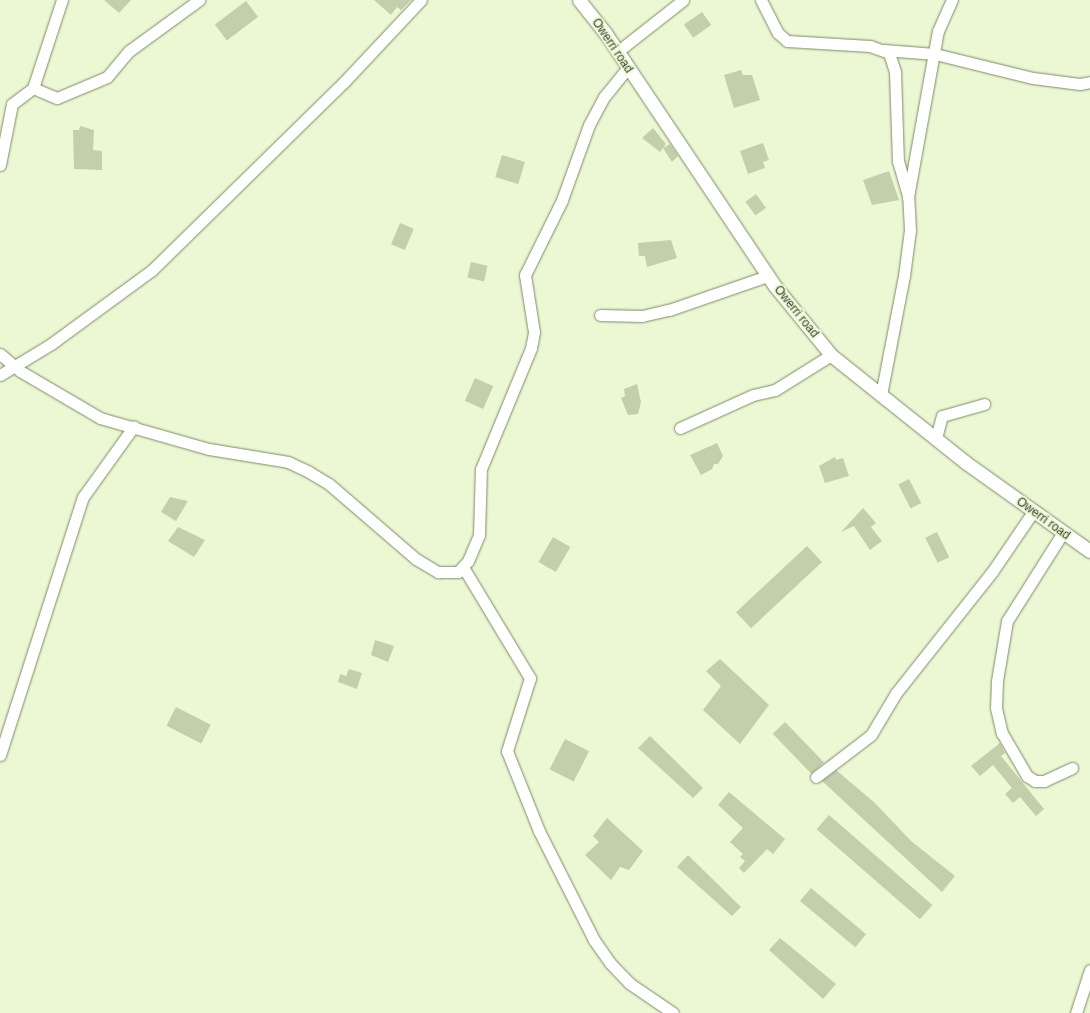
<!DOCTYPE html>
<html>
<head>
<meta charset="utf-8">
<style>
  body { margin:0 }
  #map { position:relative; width:1090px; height:1013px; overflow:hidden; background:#ecf8d4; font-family:Arial,sans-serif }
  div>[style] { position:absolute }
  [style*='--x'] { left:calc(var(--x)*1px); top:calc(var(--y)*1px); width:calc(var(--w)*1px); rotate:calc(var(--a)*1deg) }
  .building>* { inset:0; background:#c3ceab; transform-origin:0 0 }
  .roads { filter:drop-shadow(0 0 1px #7f8969) drop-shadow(0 0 1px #7f8969) }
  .minor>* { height:11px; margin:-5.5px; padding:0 5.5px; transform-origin:5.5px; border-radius:5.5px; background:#fff }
  .major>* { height:13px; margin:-6.5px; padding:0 6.5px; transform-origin:6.5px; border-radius:6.5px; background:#fff }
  span { translate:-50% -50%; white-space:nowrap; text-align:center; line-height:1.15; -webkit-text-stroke:4px #ecf8d4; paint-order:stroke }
  .street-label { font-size:12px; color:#3b3f31 }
</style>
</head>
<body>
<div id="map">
  <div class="building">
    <i style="clip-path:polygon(104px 0,131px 0,119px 13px)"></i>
    <i style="clip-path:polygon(374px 0,411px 0,401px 10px,397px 7px,391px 15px)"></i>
    <i style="left:246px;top:1px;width:20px;height:39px;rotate:53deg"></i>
    <i style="left:702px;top:12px;width:16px;height:22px;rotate:55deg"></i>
    <i style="clip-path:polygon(741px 70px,743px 75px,752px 75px,760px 100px,734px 108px,724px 75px)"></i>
    <i style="clip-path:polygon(80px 126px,94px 130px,93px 150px,102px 151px,102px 170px,74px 169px,73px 130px,79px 130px)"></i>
    <i style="clip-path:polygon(653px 128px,666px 144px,660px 152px,642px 138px)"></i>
    <i style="clip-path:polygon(763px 143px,769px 160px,763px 162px,765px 168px,748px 174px,740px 151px)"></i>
    <i style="clip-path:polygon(670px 144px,678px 156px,672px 162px,663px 148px)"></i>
    <i style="left:502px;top:155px;width:24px;height:23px;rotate:17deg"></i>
    <i style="clip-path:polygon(889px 171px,899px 200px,872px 205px,863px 180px)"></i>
    <i style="left:756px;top:194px;width:17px;height:13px;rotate:54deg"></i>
    <i style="left:400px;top:223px;width:15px;height:23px;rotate:23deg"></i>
    <i style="clip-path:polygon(671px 240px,677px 258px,647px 267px,645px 256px,639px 256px,638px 243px)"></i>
    <i style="left:471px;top:262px;width:17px;height:16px;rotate:13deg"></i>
    <i style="left:475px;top:378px;width:20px;height:25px;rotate:24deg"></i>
    <i style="clip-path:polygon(637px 384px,641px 402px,638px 414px,628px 415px,621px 398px,625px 396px,624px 389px)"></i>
    <i style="clip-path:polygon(717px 443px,723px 456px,718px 464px,714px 464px,712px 469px,701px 475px,690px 455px)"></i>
    <i style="clip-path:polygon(835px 457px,836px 460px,843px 458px,849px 476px,825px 483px,819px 466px)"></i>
    <i style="left:909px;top:479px;width:27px;height:12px;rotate:63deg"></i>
    <i style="clip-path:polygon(170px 497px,188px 501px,176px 521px,161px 512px)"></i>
    <i style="clip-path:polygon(863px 508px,876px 523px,871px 527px,882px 541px,870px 550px,854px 526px,841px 532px)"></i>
    <i style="clip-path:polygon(178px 527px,205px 540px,194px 557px,168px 541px)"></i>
    <i style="left:937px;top:532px;width:28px;height:13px;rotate:64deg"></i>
    <i style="left:553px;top:537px;width:20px;height:29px;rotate:30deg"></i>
    <i style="left:807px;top:546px;width:22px;height:97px;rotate:47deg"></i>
    <i style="clip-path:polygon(375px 640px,394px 646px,388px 662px,371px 655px)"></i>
    <i style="clip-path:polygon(720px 659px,769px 705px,740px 744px,703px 710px,721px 686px,706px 671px)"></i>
    <i style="clip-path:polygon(349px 669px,362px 673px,357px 689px,338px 682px,340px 674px,346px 676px)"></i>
    <i style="left:176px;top:707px;width:39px;height:21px;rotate:27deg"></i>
    <i style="left:785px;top:722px;width:56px;height:17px;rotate:46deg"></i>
    <i style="clip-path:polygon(650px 736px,703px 788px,693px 798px,638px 748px)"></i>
    <i style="left:565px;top:739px;width:27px;height:34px;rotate:27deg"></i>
    <i style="clip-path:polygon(1000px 743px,1005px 753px,1001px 756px,1044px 809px,1036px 816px,1020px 797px,1013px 803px,1005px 794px,1012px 788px,993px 765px,980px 776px,971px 766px)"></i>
    <i style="clip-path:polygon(836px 770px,875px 803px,911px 841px,955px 876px,942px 892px,822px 781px)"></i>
    <i style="clip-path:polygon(729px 792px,785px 839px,773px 854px,767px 849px,744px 873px,739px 868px,745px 861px,740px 857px,743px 854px,730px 842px,743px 828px,718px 805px)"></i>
    <i style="left:829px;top:815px;width:137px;height:19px;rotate:41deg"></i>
    <i style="clip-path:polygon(607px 818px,643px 851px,629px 870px,620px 867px,611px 880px,585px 855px,599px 842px,593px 836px)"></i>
    <i style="clip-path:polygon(688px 855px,741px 907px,732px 916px,677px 867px)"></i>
    <i style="left:811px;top:888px;width:72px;height:17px;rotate:40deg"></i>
    <i style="clip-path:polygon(780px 938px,836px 984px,823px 999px,769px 950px)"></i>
  </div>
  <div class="roads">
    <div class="minor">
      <i style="--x:761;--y:0;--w:37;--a:63"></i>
      <i style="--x:778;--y:33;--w:12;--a:42"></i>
      <i style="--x:787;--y:41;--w:83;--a:3.4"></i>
      <i style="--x:870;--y:46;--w:20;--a:20"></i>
      <i style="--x:889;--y:53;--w:20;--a:72"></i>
      <i style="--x:895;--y:72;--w:89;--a:88.1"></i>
      <i style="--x:898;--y:161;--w:37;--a:74"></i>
      <i style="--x:884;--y:50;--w:51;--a:4.5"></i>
      <i style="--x:935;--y:54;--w:101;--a:13.8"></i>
      <i style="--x:1033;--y:78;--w:47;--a:7.3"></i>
      <i style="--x:1080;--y:84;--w:10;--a:-11"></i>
      <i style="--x:617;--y:52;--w:84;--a:-38.2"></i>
      <i style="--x:33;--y:88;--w:26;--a:23"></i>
      <i style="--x:57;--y:98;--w:54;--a:-22.8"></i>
      <i style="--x:107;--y:77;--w:34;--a:-50"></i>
      <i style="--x:129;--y:51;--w:87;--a:-36.1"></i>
      <i style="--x:0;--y:165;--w:62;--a:-78.9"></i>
      <i style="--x:12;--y:104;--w:26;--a:-37"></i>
      <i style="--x:33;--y:88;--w:93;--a:-71.8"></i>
      <i style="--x:600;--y:315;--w:42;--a:1.4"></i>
      <i style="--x:642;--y:316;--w:28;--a:-13"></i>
      <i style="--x:669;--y:310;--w:104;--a:-19.1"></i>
      <i style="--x:0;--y:354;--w:26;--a:40"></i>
      <i style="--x:20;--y:371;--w:93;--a:30.4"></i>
      <i style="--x:100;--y:418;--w:113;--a:15.9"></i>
      <i style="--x:209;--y:449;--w:80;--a:9.3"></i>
      <i style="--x:288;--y:462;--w:23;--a:25"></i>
      <i style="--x:309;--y:472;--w:23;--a:31"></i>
      <i style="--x:329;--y:484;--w:115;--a:40.8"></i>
      <i style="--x:416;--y:559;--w:26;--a:31"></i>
      <i style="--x:438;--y:572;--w:20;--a:0"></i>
      <i style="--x:458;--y:572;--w:15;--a:-48"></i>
      <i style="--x:468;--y:561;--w:28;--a:-67"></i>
      <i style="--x:479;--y:535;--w:66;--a:-88.3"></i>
      <i style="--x:481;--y:469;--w:131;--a:-67.5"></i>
      <i style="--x:531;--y:348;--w:16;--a:-79"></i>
      <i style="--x:534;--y:332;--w:58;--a:-99"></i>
      <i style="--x:525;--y:275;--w:84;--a:-63.7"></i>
      <i style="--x:562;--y:200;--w:80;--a:-70.2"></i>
      <i style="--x:589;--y:125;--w:32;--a:-62"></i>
      <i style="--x:604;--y:97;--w:36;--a:-51"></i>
      <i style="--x:0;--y:375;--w:60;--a:-31.3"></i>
      <i style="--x:51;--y:344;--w:125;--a:-36.2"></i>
      <i style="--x:152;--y:270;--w:269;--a:-44.4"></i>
      <i style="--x:344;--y:82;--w:112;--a:-46.8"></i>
      <i style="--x:881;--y:395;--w:121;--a:-79.1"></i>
      <i style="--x:904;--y:276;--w:46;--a:-82.6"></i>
      <i style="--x:910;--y:230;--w:33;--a:-93"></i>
      <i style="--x:908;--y:197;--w:169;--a:-79.8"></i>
      <i style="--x:938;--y:31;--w:34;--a:-66"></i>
      <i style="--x:680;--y:428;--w:80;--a:-24.3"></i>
      <i style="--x:753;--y:395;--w:23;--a:-13"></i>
      <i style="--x:775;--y:390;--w:66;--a:-32"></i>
      <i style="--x:936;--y:438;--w:23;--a:-75"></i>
      <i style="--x:942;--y:416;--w:44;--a:-15.9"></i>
      <i style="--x:1062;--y:534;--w:103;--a:122.3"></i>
      <i style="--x:1007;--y:621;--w:61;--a:99.5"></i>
      <i style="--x:997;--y:681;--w:27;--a:92"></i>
      <i style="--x:996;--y:708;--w:26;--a:77"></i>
      <i style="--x:1002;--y:733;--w:50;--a:59.8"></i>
      <i style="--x:1027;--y:776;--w:9;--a:32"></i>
      <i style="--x:1035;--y:781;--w:9;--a:0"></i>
      <i style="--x:1044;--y:781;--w:31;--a:-25"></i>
      <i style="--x:463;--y:567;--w:130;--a:58.9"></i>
      <i style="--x:530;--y:678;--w:77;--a:107.5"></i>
      <i style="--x:507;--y:751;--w:86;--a:68.2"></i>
      <i style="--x:539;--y:831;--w:122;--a:63.2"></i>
      <i style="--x:594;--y:940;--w:28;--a:55"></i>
      <i style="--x:610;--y:963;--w:28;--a:46"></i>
      <i style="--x:629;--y:983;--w:53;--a:34.3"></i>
      <i style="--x:0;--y:755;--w:271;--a:-72.2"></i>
      <i style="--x:83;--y:497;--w:87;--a:-54.3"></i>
      <i style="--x:816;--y:777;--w:69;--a:-37.4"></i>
      <i style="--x:871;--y:735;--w:49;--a:-59.2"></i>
      <i style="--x:896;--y:693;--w:154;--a:-51.6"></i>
      <i style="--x:992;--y:572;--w:73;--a:-55.7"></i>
      <i style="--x:1076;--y:1013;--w:45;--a:-72"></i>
    </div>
    <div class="major">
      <i style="--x:579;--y:0;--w:43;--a:51.5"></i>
      <i style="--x:606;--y:34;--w:302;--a:56.2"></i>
      <i style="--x:774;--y:285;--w:90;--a:50.8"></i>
      <i style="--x:831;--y:355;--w:171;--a:38.6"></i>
      <i style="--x:965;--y:462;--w:153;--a:35.5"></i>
    </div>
  </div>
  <div class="street-label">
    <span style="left:612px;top:46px;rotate:56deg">Owerri road</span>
    <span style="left:796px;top:312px;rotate:51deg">Owerri road</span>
    <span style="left:1043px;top:519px;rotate:36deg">Owerri road</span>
  </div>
</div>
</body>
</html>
